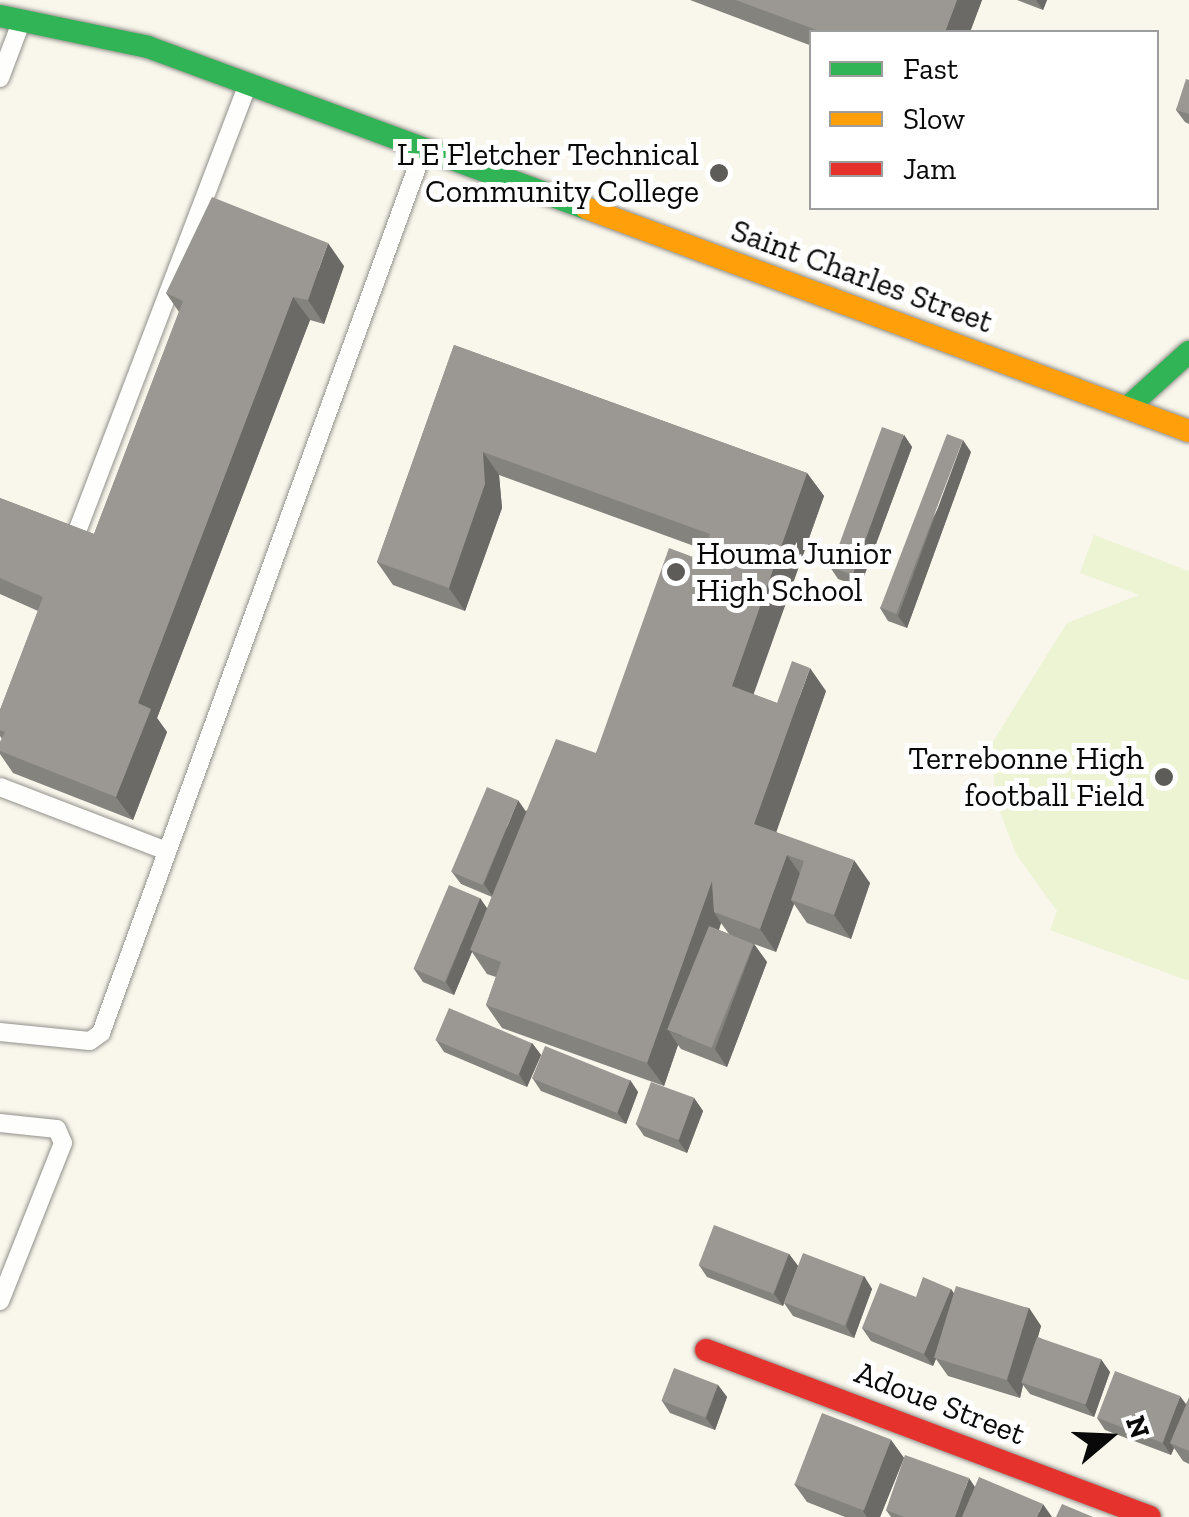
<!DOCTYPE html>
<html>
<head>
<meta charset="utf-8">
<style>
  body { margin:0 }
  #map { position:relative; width:1189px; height:1517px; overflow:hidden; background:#f9f6ec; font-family:"Zilla Slab",serif }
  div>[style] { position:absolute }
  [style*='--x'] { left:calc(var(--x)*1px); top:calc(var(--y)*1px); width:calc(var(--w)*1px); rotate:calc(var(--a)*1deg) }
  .pitch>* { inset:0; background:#edf4d4 }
  .roads { filter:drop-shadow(0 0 2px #91908b) drop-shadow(0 0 2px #91908b) }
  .lane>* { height:18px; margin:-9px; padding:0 9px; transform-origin:9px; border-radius:9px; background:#fefefc }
  .fast>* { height:22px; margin:-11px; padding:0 11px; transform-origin:11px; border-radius:11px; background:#30b455 }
  .slow>* { height:22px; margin:-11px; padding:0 11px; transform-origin:11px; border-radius:11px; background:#ff9f0a }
  .jam>* { height:22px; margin:-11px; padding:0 11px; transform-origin:11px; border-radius:11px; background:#e5322d }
  .wall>* { inset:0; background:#85837e }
  .shaded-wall>* { inset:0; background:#6c6a67 }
  .building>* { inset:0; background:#9b9893; transform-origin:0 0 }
  .dots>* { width:28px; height:28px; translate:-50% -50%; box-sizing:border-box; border:5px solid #fff; border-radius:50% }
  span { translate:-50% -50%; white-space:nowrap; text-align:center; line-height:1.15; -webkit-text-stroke:10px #fff; paint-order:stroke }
  .poi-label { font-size:32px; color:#090909 }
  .right { translate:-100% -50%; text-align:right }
  .left { translate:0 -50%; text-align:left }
  .street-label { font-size:32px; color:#090909 }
  .legend { position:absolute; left:809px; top:30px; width:350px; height:180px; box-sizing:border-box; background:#fff; border:2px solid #9d9d9d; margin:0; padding:12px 18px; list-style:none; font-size:30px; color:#090909 }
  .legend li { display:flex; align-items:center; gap:20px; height:50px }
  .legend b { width:50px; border:2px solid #9d9d9d }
  .north { position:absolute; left:1059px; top:1387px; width:100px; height:100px; -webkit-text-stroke:8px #fff; paint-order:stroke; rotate:71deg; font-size:28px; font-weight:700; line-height:40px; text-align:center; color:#090909 }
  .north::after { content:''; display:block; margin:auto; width:35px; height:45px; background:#090909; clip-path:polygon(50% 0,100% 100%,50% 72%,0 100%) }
</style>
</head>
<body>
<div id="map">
  <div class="pitch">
    <i style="clip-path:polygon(1094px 535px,1189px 571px,1189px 981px,1050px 930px,1057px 911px,1016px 854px,995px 798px,992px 743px,1067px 623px,1139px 595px,1080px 573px)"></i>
  </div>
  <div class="roads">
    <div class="lane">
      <i style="--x:0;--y:78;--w:57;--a:-69.3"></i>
      <i style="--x:73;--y:542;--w:485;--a:-69.1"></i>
      <i style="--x:0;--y:787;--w:179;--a:21"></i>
      <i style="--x:0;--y:1032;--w:90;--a:5.7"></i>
      <i style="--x:90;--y:1041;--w:14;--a:-36"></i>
      <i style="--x:101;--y:1033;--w:936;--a:-69.94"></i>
      <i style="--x:0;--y:1123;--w:57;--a:6"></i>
      <i style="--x:57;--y:1129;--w:15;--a:67"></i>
      <i style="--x:63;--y:1143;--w:170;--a:111.7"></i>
    </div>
    <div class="fast">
      <i style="--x:0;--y:16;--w:151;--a:11.8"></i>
      <i style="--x:148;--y:47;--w:467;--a:20.2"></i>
      <i style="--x:1127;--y:408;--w:84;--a:-42.1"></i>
    </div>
    <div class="slow">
      <i style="--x:586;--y:208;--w:643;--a:20.3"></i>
    </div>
    <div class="jam">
      <i style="--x:706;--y:1350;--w:474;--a:20.6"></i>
    </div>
  </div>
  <div class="wall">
    <i style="clip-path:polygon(690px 0,982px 0,970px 32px,812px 32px,812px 46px)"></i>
    <i style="clip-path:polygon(1017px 0,1047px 0,1043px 10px)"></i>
    <i style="clip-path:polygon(1189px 80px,1189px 124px,1185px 122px,1176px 110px)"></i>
    <i style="clip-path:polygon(344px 266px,324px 324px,310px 320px,157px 718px,167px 732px,133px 820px,13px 773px,0 754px,0 742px,2px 739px,0 736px,0 710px,38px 611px,0 594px,0 498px,94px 534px,179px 312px,166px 293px)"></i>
    <i style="clip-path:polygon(evenodd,454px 345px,807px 473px,824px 496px,753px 694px,777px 703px,826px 691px,776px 832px,870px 883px,851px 939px,807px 923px,794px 904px,776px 952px,754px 944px,767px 962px,727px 1067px,681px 1049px,678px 1045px,664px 1086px,502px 1028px,486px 1005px,496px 977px,487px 974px,472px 952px,454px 995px,423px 982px,414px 969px,480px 898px,487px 909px,492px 897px,461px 884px,452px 872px,596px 753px,701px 560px,705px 550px,499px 475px,502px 508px,465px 611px,393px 585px,377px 562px,454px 345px,721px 923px,729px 934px,719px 930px,721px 923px)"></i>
    <i style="clip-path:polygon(904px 435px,912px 447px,860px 587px,838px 579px,830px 567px)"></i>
    <i style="clip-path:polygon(971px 452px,907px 628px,888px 621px,880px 608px)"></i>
    <i style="clip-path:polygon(436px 1040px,532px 1043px,541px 1055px,527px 1087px,444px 1052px)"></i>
    <i style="clip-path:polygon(533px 1079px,630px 1080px,638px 1092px,626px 1124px,541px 1091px)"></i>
    <i style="clip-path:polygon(694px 1098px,703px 1111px,687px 1153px,644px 1136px,636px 1124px)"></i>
    <i style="clip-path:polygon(789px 1254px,798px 1266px,783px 1306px,707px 1277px,699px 1265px)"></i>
    <i style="clip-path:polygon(864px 1276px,872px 1289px,854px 1338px,793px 1316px,784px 1303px)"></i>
    <i style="clip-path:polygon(951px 1289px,954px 1294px,1029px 1308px,1041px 1326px,1038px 1337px,1110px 1372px,1094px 1417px,1030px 1394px,1023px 1385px,1020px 1398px,948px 1376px,936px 1359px,933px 1366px,871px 1341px,862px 1328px,916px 1297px)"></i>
    <i style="clip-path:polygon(718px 1385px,727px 1397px,715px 1430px,670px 1413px,662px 1401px)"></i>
    <i style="clip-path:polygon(1189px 1398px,1189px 1464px,1183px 1461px,1174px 1448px,1171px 1455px,1105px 1430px,1097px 1418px,1186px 1404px)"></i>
    <i style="clip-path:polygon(891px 1440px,904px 1458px,880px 1517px,845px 1517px,807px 1502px,794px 1484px)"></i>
    <i style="clip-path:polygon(975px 1487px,1052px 1517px,891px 1517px,886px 1510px)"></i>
  </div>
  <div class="shaded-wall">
    <i style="clip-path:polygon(957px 0,982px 0,970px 32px,945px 32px)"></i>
    <i style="clip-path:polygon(1036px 0,1047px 0,1043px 10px)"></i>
    <i style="clip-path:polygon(328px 243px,344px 266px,324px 324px,308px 300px)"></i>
    <i style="clip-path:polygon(293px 297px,310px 320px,157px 718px,167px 732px,133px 820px,116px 797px,138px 703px)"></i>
    <i style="clip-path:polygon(904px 435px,912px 447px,860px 587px,851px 575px)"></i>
    <i style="clip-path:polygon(963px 440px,971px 452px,907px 628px,898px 616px)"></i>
    <i style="clip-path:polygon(483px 452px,499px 475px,502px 508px,465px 611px,449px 588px)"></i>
    <i style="clip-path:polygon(807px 473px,824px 496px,748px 710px,732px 686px)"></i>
    <i style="clip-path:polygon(810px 668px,826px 691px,771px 847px,754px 824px)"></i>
    <i style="clip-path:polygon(518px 800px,527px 813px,493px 897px,484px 884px)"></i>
    <i style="clip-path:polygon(787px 855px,803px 878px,791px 900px,794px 904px,776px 952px,760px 929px)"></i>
    <i style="clip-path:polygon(854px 860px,870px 883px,851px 939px,834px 915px)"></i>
    <i style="clip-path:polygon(712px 881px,714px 912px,721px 923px,681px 1036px,669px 1031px,678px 1045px,664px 1086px,647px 1063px)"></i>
    <i style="clip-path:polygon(480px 898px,489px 911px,454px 995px,446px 982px)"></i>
    <i style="clip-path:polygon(754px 944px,767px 962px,727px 1067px,715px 1049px)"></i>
    <i style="clip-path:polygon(532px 1043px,541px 1055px,527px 1087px,519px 1074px)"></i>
    <i style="clip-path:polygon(630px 1080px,638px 1092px,626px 1124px,617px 1112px)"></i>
    <i style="clip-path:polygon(694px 1098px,703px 1111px,687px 1153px,678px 1140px)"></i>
    <i style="clip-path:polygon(789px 1254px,798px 1266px,783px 1306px,774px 1294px)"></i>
    <i style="clip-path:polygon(864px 1276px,872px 1289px,854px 1338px,846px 1326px)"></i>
    <i style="clip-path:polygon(951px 1289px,959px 1301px,933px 1366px,924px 1354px)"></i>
    <i style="clip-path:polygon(1029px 1308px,1041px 1326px,1024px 1383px,1021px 1382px,1023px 1385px,1020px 1398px,1007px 1380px)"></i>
    <i style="clip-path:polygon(1101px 1359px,1110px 1372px,1094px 1417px,1085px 1405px)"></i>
    <i style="clip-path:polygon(718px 1385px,727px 1397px,715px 1430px,706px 1418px)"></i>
    <i style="clip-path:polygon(1180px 1396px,1189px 1408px,1170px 1443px,1174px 1448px,1171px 1455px,1163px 1443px)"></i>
    <i style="clip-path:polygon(891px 1440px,904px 1458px,880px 1517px,867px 1517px,863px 1511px)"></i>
    <i style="clip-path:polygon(969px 1478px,977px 1490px,968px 1517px,955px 1517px)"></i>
    <i style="clip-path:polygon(1043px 1504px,1052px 1517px,1037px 1517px)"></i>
  </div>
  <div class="building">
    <i style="clip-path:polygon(736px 0,957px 0,945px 32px,822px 32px)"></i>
    <i style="clip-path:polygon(1186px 79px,1189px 80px,1189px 114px,1176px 110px)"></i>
    <i style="clip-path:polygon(212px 197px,328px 243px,308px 300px,293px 297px,138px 703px,151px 709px,116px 797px,0 751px,0 742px,5px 732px,0 730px,0 710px,43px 597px,0 578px,0 498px,94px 534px,183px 301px,166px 293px)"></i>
    <i style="clip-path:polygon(454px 345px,807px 473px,732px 686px,777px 703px,792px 661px,810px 668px,754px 824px,854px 860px,834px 915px,791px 900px,804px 861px,787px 855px,760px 929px,714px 912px,712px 881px,647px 1063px,486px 1005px,501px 962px,470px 950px,556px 739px,596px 753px,669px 548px,701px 560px,710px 534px,483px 452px,485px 484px,449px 588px,377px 562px)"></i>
    <i style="left:882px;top:427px;width:23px;height:149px;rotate:20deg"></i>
    <i style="left:947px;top:434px;width:17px;height:186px;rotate:21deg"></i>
    <i style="left:487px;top:787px;width:34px;height:92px;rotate:23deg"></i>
    <i style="left:449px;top:885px;width:34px;height:91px;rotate:23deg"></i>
    <i style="left:709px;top:926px;width:48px;height:112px;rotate:22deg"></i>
    <i style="left:449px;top:1008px;width:90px;height:35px;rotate:23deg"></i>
    <i style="left:545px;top:1046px;width:92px;height:35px;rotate:22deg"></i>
    <i style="left:651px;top:1082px;width:46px;height:45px;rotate:20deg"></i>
    <i style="left:714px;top:1225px;width:80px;height:43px;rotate:21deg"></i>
    <i style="left:803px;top:1253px;width:65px;height:53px;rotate:21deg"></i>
    <i style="clip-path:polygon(923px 1277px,951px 1289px,924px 1354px,862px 1328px,880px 1283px,916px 1297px)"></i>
    <i style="left:956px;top:1286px;width:76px;height:75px;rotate:17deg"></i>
    <i style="left:1037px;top:1337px;width:68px;height:48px;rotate:19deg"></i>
    <i style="left:674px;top:1368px;width:47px;height:35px;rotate:21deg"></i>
    <i style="left:1115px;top:1371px;width:70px;height:50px;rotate:21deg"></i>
    <i style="clip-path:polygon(1189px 1398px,1189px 1451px,1170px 1443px)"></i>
    <i style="left:822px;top:1413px;width:74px;height:76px;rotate:21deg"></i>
    <i style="clip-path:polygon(905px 1455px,969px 1478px,955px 1517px,904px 1517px,886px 1510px)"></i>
    <i style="clip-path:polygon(979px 1477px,1043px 1504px,1037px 1517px,962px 1517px)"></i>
    <i style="clip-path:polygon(1062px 1504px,1093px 1517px,1056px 1517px)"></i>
  </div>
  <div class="dots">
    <i style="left:719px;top:173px;background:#5d5c58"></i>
    <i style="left:676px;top:572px;background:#5d5c58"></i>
    <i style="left:1164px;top:777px;background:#5d5c58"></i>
  </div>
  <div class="poi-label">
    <span class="right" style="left:699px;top:173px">L E Fletcher Technical<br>Community College</span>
    <span class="left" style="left:696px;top:572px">Houma Junior<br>High School</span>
    <span class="right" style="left:1144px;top:777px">Terrebonne High<br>football Field</span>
  </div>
  <div class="street-label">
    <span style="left:862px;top:276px;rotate:20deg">Saint Charles Street</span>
    <span style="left:940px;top:1403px;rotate:21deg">Adoue Street</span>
  </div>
  <ul class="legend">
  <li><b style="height:12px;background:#30b455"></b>Fast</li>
  <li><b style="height:12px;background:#ff9f0a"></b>Slow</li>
  <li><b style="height:12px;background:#e5322d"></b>Jam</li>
  </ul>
  <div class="north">N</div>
</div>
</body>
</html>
